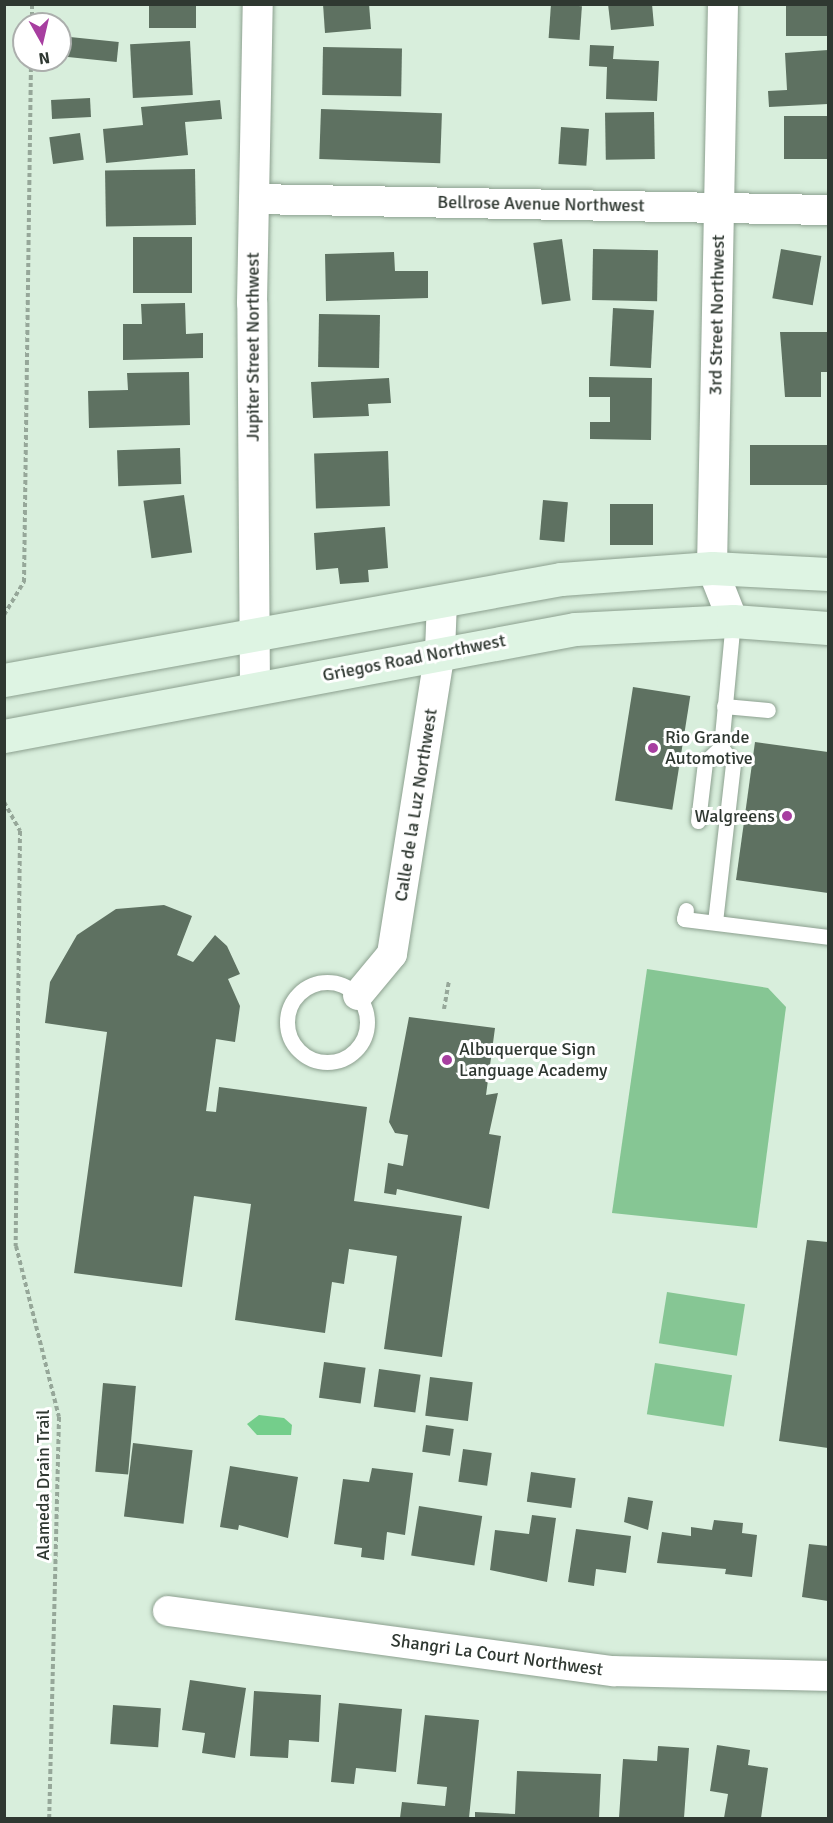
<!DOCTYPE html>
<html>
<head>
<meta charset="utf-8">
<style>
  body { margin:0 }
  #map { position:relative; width:833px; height:1823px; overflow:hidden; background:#d8eedc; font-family:Signika,sans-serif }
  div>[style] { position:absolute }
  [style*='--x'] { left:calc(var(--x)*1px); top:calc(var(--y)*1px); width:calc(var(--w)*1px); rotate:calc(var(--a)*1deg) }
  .green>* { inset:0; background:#86c694; transform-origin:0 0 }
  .water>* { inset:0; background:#74ce8b }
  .building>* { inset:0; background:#5e7161; transform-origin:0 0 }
  .path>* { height:4px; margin-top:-2px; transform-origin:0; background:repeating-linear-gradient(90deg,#96a799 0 4.5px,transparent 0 7.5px) }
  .roads { filter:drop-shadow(0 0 2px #8ca08f) drop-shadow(0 0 2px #8ca08f) }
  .service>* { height:15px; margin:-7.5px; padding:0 7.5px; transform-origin:7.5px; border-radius:7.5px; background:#fff }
  .service>.ring { margin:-7.5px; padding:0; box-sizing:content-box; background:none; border:15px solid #fff; border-radius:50% }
  .minor>* { height:30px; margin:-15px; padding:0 15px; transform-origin:15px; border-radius:15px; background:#fff }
  .secondary>* { height:33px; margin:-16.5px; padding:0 16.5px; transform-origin:16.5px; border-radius:16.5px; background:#def4e3 }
  .dots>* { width:16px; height:16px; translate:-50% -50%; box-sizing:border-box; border:3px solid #fff; border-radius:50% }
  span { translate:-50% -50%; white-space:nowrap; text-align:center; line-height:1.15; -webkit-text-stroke:6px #fff; paint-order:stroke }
  .street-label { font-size:18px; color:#2f3831 }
  .poi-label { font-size:18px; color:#2f3831 }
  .left { translate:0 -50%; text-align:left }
  .right { translate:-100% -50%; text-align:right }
  .frame { position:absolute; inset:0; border:6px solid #2f3831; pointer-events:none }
  .north { position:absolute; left:12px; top:12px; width:60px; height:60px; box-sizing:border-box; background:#fff; border:2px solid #acafad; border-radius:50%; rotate:172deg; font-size:16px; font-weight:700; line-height:24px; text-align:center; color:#2f3831 }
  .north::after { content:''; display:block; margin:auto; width:21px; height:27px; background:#a73ea0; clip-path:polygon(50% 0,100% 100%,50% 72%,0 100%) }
</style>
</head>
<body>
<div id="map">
  <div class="green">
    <i style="clip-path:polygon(647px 969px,768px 988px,786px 1007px,757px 1228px,612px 1213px)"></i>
    <i style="left:667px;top:1292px;width:79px;height:52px;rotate:9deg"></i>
    <i style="left:655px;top:1363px;width:78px;height:52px;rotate:9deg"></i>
  </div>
  <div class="water">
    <i style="clip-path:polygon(259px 1415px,284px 1418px,292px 1425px,291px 1435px,257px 1435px,247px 1424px)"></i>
  </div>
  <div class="building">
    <i style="left:149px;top:4px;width:47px;height:24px"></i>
    <i style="clip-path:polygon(323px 4px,369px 4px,371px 29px,325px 33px)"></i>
    <i style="left:551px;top:4px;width:31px;height:34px;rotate:4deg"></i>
    <i style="clip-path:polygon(608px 4px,652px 4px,654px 26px,611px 30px)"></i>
    <i style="left:786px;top:4px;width:42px;height:32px"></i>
    <i style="left:70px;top:37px;width:49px;height:20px;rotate:6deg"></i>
    <i style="left:190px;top:41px;width:54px;height:60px;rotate:87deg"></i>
    <i style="clip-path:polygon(590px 45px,614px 46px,613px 59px,659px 61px,657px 101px,606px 99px,607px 67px,589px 66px)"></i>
    <i style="left:323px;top:47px;width:79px;height:48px;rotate:1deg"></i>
    <i style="clip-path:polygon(828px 50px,828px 104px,769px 107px,768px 91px,787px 90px,785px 53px)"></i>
    <i style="left:90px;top:98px;width:19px;height:39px;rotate:87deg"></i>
    <i style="clip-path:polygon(220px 100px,222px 119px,185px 122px,188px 155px,106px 163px,103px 129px,143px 125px,141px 107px)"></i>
    <i style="left:321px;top:109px;width:121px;height:50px;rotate:2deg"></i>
    <i style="left:654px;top:112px;width:47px;height:49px;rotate:89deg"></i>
    <i style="left:828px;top:116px;width:43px;height:44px;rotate:90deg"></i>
    <i style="left:561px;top:127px;width:28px;height:37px;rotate:4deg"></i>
    <i style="left:80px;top:133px;width:27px;height:31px;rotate:82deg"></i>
    <i style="left:195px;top:169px;width:56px;height:90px;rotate:89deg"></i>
    <i style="left:133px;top:237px;width:59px;height:56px"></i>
    <i style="left:562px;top:239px;width:62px;height:29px;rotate:82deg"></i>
    <i style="left:593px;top:249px;width:65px;height:51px;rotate:1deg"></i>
    <i style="left:781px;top:249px;width:41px;height:50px;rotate:10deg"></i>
    <i style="clip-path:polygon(394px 252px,395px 271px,428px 271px,428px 298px,326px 301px,325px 254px)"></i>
    <i style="clip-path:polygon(185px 303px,186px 334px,203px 333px,203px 358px,123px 360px,123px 324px,142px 324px,141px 304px)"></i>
    <i style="left:613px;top:308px;width:41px;height:58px;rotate:3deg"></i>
    <i style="left:319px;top:314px;width:61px;height:53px;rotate:1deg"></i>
    <i style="clip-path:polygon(780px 332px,828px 332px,828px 372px,821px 372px,821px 397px,785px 397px)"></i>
    <i style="clip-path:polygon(189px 372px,190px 425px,89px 428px,88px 391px,128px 390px,127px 373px)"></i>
    <i style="clip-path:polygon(589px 377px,652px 378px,651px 440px,590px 439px,590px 422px,610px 422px,610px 397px,589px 397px)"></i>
    <i style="clip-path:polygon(389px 378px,391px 403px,368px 404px,369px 416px,313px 418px,311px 382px)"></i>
    <i style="left:828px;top:445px;width:40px;height:78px;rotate:90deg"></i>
    <i style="left:180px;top:448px;width:36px;height:63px;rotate:88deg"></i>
    <i style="left:388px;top:451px;width:55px;height:74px;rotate:88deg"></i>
    <i style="left:184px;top:495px;width:58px;height:41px;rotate:82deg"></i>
    <i style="left:543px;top:500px;width:25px;height:40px;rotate:5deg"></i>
    <i style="left:610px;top:504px;width:43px;height:41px"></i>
    <i style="clip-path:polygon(385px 527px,388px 568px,368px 570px,369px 582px,340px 584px,338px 568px,316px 570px,314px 533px)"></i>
    <i style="left:633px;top:687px;width:58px;height:115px;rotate:9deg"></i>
    <i style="clip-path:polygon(755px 742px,828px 752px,828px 893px,736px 880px)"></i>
    <i style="clip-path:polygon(164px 905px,192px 916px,177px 955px,193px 962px,215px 935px,227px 946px,240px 974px,228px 979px,240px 1006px,235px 1042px,216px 1039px,206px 1111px,216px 1112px,219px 1087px,367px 1107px,354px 1201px,462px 1216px,442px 1357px,384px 1349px,397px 1256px,349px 1249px,344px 1284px,332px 1282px,325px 1333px,235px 1320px,251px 1204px,194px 1196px,182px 1287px,74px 1273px,107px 1032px,45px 1023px,50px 982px,77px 935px,116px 909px)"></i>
    <i style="clip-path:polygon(409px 1017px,495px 1028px,486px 1095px,498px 1093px,489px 1134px,501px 1136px,489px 1209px,397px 1189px,396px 1195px,384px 1193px,388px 1163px,403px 1166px,408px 1135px,395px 1133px,389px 1122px)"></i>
    <i style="clip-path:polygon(807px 1240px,828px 1242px,828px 1448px,779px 1441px)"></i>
    <i style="left:324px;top:1362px;width:42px;height:36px;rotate:8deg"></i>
    <i style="left:379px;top:1369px;width:42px;height:38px;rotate:8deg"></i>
    <i style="left:430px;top:1377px;width:43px;height:39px;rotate:7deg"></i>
    <i style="left:103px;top:1383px;width:33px;height:89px;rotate:5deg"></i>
    <i style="left:426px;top:1425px;width:28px;height:27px;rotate:8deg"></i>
    <i style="left:133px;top:1443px;width:60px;height:74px;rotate:7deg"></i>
    <i style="left:463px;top:1449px;width:29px;height:33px;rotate:8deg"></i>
    <i style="clip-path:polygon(230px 1466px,298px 1477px,288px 1538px,239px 1525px,238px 1530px,220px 1527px)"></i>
    <i style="clip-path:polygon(372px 1468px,413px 1473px,405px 1535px,387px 1532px,384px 1560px,361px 1557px,362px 1548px,334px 1544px,343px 1479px,369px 1482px)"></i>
    <i style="left:531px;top:1472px;width:45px;height:30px;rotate:8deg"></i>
    <i style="clip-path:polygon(628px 1497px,653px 1501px,648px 1530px,624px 1522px)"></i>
    <i style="left:419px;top:1506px;width:64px;height:50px;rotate:9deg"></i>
    <i style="clip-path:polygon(532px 1515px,556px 1518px,547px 1582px,490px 1570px,495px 1530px,529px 1534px)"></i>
    <i style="clip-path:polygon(714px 1520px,743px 1523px,742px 1533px,757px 1535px,752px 1577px,725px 1574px,726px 1569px,657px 1563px,662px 1532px,691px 1536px,691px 1527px,712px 1530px)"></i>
    <i style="clip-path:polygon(576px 1529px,631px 1536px,626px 1573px,596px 1569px,594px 1586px,568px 1582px)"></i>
    <i style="clip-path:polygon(809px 1544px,828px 1546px,828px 1601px,802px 1597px)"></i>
    <i style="clip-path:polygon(190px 1680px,246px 1688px,235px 1758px,202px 1753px,205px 1733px,182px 1730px)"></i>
    <i style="clip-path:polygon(254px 1691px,321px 1695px,319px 1742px,289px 1740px,288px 1758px,250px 1756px)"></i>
    <i style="clip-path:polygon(339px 1703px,402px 1709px,396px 1772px,356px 1768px,354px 1784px,331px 1782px)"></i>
    <i style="left:113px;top:1705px;width:48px;height:39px;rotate:4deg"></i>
    <i style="clip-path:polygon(425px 1715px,479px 1720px,469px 1818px,400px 1818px,402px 1802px,445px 1806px,447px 1787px,417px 1784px)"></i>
    <i style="clip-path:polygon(717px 1745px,750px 1750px,748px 1765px,768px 1768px,761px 1818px,724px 1818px,728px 1794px,710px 1791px)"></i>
    <i style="clip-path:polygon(658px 1746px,689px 1748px,684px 1818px,619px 1818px,623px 1759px,657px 1761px)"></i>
    <i style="clip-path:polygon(517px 1771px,601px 1774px,599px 1818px,475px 1818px,475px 1812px,515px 1814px)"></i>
  </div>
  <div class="path">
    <i style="--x:32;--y:24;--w:20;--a:-90"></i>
    <i style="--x:4;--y:615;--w:39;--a:-59"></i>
    <i style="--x:24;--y:582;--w:522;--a:-89.23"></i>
    <i style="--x:4;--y:802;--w:33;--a:61"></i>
    <i style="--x:20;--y:831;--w:415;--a:90.6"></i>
    <i style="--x:16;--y:1246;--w:176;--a:75.9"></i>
    <i style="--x:59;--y:1417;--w:401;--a:91.4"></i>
    <i style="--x:444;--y:1009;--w:29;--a:-80"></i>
  </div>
  <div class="roads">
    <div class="service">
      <i style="--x:724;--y:706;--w:44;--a:5.2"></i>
      <i style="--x:698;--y:821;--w:59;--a:-83.2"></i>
      <i style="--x:705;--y:762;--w:22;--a:-43"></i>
      <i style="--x:721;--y:747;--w:127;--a:-84.6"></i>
      <i style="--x:686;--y:910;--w:9;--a:103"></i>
      <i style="--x:684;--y:919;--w:145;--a:7.1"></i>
      <i style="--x:715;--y:922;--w:160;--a:-83.5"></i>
      <i style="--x:733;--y:763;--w:20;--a:-127"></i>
      <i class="ring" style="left:287px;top:982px;width:65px;height:65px"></i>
    </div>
    <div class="minor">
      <i style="--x:723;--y:4;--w:564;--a:91.12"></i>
      <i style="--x:712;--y:568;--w:57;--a:68.4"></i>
      <i style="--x:254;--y:199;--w:574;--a:1.1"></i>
      <i style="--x:255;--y:689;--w:386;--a:-90.4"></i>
      <i style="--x:252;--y:303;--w:299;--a:-88.9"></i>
      <i style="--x:358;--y:995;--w:53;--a:-50.3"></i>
      <i style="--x:392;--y:954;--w:307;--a:-81"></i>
      <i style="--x:440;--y:651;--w:49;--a:-87.7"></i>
      <i style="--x:168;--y:1611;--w:450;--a:7.7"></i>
      <i style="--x:614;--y:1671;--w:214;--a:1.3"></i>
    </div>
    <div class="secondary">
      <i style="--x:4;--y:680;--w:566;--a:-10.28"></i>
      <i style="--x:561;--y:579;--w:151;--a:-4.2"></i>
      <i style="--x:712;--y:568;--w:116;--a:3"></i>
      <i style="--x:4;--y:736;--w:581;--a:-10.61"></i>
      <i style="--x:575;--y:629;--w:158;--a:-2.9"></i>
      <i style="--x:733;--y:621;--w:95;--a:4.2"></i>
    </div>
  </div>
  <div class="dots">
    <i style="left:653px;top:748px;background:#a73ea0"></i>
    <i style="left:787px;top:816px;background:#a73ea0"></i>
    <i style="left:447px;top:1060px;background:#a73ea0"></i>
  </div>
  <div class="street-label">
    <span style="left:541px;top:204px;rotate:1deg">Bellrose Avenue Northwest</span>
    <span style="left:717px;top:315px;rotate:-89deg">3rd Street Northwest</span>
    <span style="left:253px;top:347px;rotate:-90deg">Jupiter Street Northwest</span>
    <span style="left:414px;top:658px;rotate:-11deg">Griegos Road Northwest</span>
    <span style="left:416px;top:805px;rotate:-81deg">Calle de la Luz Northwest</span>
    <span style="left:43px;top:1485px;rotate:-90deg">Alameda Drain Trail</span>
    <span style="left:497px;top:1655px;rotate:8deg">Shangri La Court Northwest</span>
  </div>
  <div class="poi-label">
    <span class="left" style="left:665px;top:748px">Rio Grande<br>Automotive</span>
    <span class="right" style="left:775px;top:816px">Walgreens</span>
    <span class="left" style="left:459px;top:1060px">Albuquerque Sign<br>Language Academy</span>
  </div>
  <div class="frame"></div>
  <div class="north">N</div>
</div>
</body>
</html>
